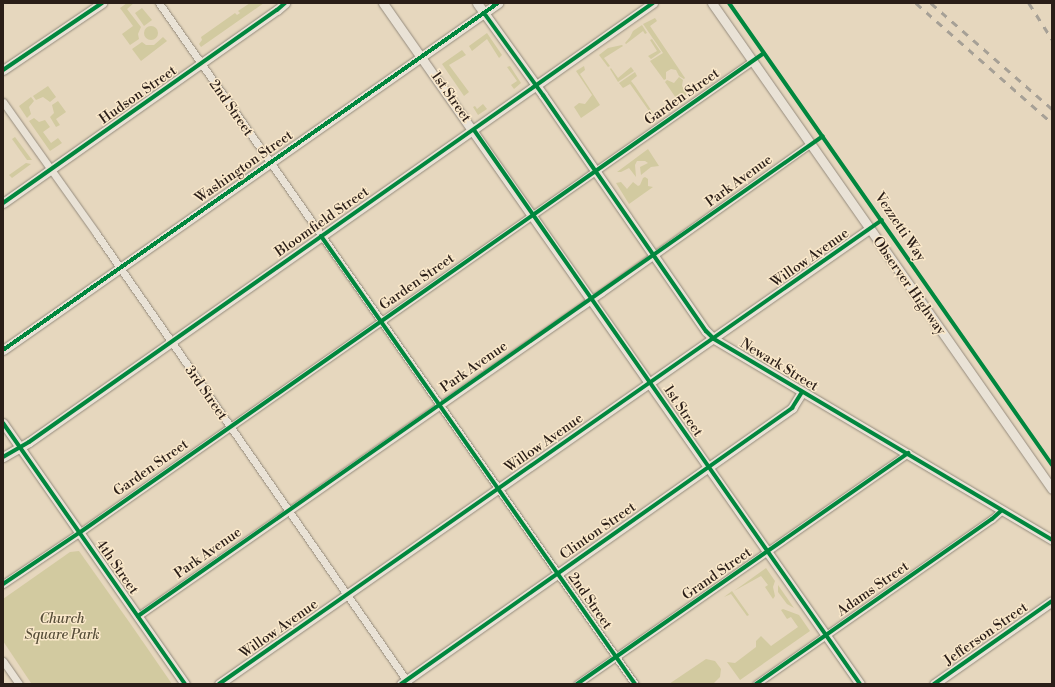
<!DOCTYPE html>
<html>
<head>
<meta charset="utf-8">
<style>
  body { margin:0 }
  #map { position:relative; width:1055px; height:687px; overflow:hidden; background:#e6d7be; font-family:"Libre Bodoni",serif }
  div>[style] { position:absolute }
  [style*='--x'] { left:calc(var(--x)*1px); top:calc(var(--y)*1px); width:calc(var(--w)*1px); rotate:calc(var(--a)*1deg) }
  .green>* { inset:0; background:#d2caa0 }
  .round { border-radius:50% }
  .roads { filter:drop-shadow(0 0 1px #958b7d) drop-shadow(0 0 1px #958b7d) }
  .street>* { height:7px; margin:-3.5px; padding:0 3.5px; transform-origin:3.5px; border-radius:3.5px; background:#e9e2d6 }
  .secondary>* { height:9px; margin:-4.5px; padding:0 4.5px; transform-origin:4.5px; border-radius:4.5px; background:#e9e2d6 }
  .rail>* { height:2.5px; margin-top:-1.25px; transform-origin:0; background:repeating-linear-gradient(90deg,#a6a096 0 7px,transparent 0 14px) }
  .cycleway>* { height:4px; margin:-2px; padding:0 2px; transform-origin:2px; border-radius:2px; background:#00873e }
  span { translate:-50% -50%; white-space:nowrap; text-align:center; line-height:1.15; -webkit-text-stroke:3px #fae8ca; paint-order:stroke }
  .street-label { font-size:14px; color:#2a1e18 }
  .park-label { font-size:14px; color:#574e39; font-style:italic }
  .frame { position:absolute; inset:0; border:4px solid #2a1e18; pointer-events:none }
</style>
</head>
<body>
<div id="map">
  <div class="green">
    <i style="clip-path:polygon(127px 3px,134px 3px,127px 9px,141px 27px,138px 34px,139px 39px,130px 45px,122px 34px,133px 26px,120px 8px)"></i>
    <i style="clip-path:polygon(250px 3px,264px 3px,201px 47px,199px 44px,202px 40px,201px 37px,235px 13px,237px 15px,240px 13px,238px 11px)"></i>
    <i style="clip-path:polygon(142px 8px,152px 20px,144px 26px,135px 13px)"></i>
    <i style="clip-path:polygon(655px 18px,657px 21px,650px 26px,685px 78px,684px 79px,679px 76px,676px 70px,671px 69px,666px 72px,666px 79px,664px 80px,650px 61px,663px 53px,643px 24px)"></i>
    <i style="clip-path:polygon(642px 25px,647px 33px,645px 34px,643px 31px,626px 44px,625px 43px,630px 37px,633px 31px)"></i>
    <i class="round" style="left:144px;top:26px;width:14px;height:14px"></i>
    <i style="clip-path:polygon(487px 33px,502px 55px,499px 58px,487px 39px,472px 51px,469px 46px)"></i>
    <i style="clip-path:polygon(163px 37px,167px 41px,141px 61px,132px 49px,142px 42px,146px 45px,154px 45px)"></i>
    <i style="clip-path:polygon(652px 39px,661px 52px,651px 59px,648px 56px,657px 51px,650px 40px)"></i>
    <i style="clip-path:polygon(622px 45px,623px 46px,604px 58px,610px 66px,608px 67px,599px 55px,608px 48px)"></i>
    <i style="clip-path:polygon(462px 50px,466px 55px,449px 65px,469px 92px,464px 96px,442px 64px)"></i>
    <i style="clip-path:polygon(510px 66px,521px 83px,514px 89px,511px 85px,517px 81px,507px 67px)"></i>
    <i style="clip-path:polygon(584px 66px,585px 70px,580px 74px,600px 105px,581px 118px,574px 107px,579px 103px,585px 104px,592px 95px,576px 71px)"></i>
    <i style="clip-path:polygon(631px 67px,634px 71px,618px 82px,610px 69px,611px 68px,618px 78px)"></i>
    <i style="clip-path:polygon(635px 72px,637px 76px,631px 81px,635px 86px,653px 113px,659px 109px,662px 112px,654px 118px,630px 84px,623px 88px,619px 83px)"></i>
    <i style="clip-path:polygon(679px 77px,683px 80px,682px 86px,687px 94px,678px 101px,665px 82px,667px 80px,674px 83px)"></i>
    <i style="clip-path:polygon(48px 86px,56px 97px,50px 102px,43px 97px,36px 100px,33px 96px)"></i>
    <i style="clip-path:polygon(31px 97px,34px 101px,29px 107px,31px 114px,27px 118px,19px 106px)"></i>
    <i style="clip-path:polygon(58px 101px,66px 112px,56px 119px,60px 125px,56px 127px,50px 117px,54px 113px,52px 105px)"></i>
    <i style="clip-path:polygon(483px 104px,487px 109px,478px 115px,473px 107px,475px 106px,477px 109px)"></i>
    <i style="clip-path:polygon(34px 118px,39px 122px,45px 120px,50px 127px,43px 132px,51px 143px,58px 138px,62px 143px,50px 151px,29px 121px)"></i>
    <i style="clip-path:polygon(15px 137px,32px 160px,27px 160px,12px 139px)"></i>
    <i style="clip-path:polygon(648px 149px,659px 166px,651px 167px,641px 175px,640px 167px,648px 163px,645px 161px,637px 161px,635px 165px,636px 177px,629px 168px,621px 172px,617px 172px)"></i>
    <i style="clip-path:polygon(26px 163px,31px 164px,12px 178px,9px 175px)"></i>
    <i style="clip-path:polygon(645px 177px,648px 179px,648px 186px,653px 187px,629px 204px,616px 183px,621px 182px,627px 189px,633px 182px,638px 186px,640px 185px,643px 178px)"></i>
    <i style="clip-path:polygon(79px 551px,132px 626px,172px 684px,31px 683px,3px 641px,3px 599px,70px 552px)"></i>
    <i style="clip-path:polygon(766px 568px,775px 581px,773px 587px,775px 596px,773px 599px,765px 587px,768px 585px,761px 576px,734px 591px)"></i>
    <i style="clip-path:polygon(778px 585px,794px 608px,787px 604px,778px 592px)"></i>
    <i style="clip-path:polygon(732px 591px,749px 615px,747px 616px,731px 594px,724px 597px)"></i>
    <i style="clip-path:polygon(783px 609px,799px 615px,810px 631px,740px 680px,727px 662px,735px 663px,756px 647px,756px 641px,761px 636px,771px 646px,798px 627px,791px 617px,787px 619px,781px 610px)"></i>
    <i style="clip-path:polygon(706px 659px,715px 661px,721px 669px,720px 677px,713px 684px,669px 684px)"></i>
  </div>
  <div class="roads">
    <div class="street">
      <i style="--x:159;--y:3;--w:831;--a:55.05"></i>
      <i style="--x:3;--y:102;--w:161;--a:54.6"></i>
      <i style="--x:96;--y:233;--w:549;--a:55.24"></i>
      <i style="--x:3;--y:584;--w:92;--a:-33.9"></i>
      <i style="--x:79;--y:533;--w:822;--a:-35.04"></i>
      <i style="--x:138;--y:616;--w:565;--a:-34.9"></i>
      <i style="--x:601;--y:293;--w:257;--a:-35.5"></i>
      <i style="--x:3;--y:661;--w:28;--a:55"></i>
      <i style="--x:577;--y:684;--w:404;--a:-34.9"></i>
      <i style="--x:756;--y:684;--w:288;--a:-35"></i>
      <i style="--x:992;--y:519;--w:13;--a:-42"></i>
    </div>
    <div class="secondary">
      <i style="--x:383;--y:3;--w:831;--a:54.99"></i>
      <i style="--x:477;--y:3;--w:113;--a:54.3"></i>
      <i style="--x:543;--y:95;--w:287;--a:55.4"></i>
      <i style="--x:706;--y:331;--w:11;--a:45"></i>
      <i style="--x:714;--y:339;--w:393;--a:30.7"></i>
      <i style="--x:712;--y:3;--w:593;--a:55.02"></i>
      <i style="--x:3;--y:70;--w:120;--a:-34.1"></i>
      <i style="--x:3;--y:203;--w:335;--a:-35.2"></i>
      <i style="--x:277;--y:10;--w:11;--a:-41"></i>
      <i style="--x:3;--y:350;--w:605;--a:-35.03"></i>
      <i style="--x:3;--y:423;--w:318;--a:55.1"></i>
      <i style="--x:3;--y:457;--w:30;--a:-30"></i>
      <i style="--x:29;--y:442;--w:763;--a:-35.13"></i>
      <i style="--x:219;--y:684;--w:793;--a:-34.99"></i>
      <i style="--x:401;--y:684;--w:479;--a:-35.2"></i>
      <i style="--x:792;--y:408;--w:19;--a:-58"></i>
      <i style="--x:934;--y:684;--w:144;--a:-35.1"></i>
    </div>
  </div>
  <div class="rail">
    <i style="--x:916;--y:3;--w:181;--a:41.4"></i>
    <i style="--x:931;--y:3;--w:161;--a:41.2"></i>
    <i style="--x:1029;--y:3;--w:43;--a:57.4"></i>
  </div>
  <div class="cycleway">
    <i style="--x:729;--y:3;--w:564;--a:55.04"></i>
    <i style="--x:484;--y:13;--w:101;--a:54.3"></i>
    <i style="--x:543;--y:95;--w:287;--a:55.4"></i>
    <i style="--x:706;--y:331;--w:11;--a:45"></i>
    <i style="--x:714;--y:339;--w:393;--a:30.7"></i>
    <i style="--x:3;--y:70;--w:120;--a:-34.1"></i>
    <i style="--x:474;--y:130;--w:675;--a:55.13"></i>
    <i style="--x:3;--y:203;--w:335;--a:-35.2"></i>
    <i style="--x:277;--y:10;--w:11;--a:-41"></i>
    <i style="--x:321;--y:236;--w:547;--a:54.97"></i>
    <i style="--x:3;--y:350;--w:605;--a:-35.03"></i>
    <i style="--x:3;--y:423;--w:318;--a:55.1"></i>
    <i style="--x:3;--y:457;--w:30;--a:-30"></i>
    <i style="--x:29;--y:442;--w:763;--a:-35.13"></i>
    <i style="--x:3;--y:584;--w:92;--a:-33.9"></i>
    <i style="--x:79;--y:533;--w:836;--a:-35.02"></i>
    <i style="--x:138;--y:616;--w:836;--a:-35.02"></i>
    <i style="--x:219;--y:684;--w:809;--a:-34.99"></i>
    <i style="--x:401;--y:684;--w:479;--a:-35.2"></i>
    <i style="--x:792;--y:408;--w:19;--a:-58"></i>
    <i style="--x:577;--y:684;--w:404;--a:-34.9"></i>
    <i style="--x:756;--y:684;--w:288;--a:-35"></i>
    <i style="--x:992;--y:519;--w:13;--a:-42"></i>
    <i style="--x:934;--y:684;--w:144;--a:-35.1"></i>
  </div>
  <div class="street-label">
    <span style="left:138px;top:95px;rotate:-35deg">Hudson Street</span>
    <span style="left:451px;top:97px;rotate:55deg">1st Street</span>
    <span style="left:682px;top:97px;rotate:-35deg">Garden Street</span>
    <span style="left:231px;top:108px;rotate:55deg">2nd Street</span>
    <span style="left:244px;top:167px;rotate:-35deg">Washington Street</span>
    <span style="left:739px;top:181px;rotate:-36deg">Park Avenue</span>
    <span style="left:322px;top:222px;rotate:-35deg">Bloomfield Street</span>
    <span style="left:900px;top:227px;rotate:56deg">Vezzetti Way</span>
    <span style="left:810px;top:258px;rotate:-35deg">Willow Avenue</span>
    <span style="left:417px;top:282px;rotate:-35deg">Garden Street</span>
    <span style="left:909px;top:286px;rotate:55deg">Observer Highway</span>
    <span style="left:779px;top:365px;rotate:31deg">Newark Street</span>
    <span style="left:474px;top:367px;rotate:-35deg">Park Avenue</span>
    <span style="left:206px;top:393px;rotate:55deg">3rd Street</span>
    <span style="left:683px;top:411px;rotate:56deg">1st Street</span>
    <span style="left:544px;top:443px;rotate:-35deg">Willow Avenue</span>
    <span style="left:151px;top:468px;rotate:-35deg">Garden Street</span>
    <span style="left:598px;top:531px;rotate:-35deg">Clinton Street</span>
    <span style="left:208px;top:553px;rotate:-35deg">Park Avenue</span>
    <span style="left:117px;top:567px;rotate:55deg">4th Street</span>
    <span style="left:717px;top:574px;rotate:-35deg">Grand Street</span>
    <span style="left:873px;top:589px;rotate:-35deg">Adams Street</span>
    <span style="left:590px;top:601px;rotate:55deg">2nd Street</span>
    <span style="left:279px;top:629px;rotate:-35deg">Willow Avenue</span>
    <span style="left:986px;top:634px;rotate:-35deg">Jefferson Street</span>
  </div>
  <div class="park-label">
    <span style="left:62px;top:627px">Church<br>Square Park</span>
  </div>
  <div class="frame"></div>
</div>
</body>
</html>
